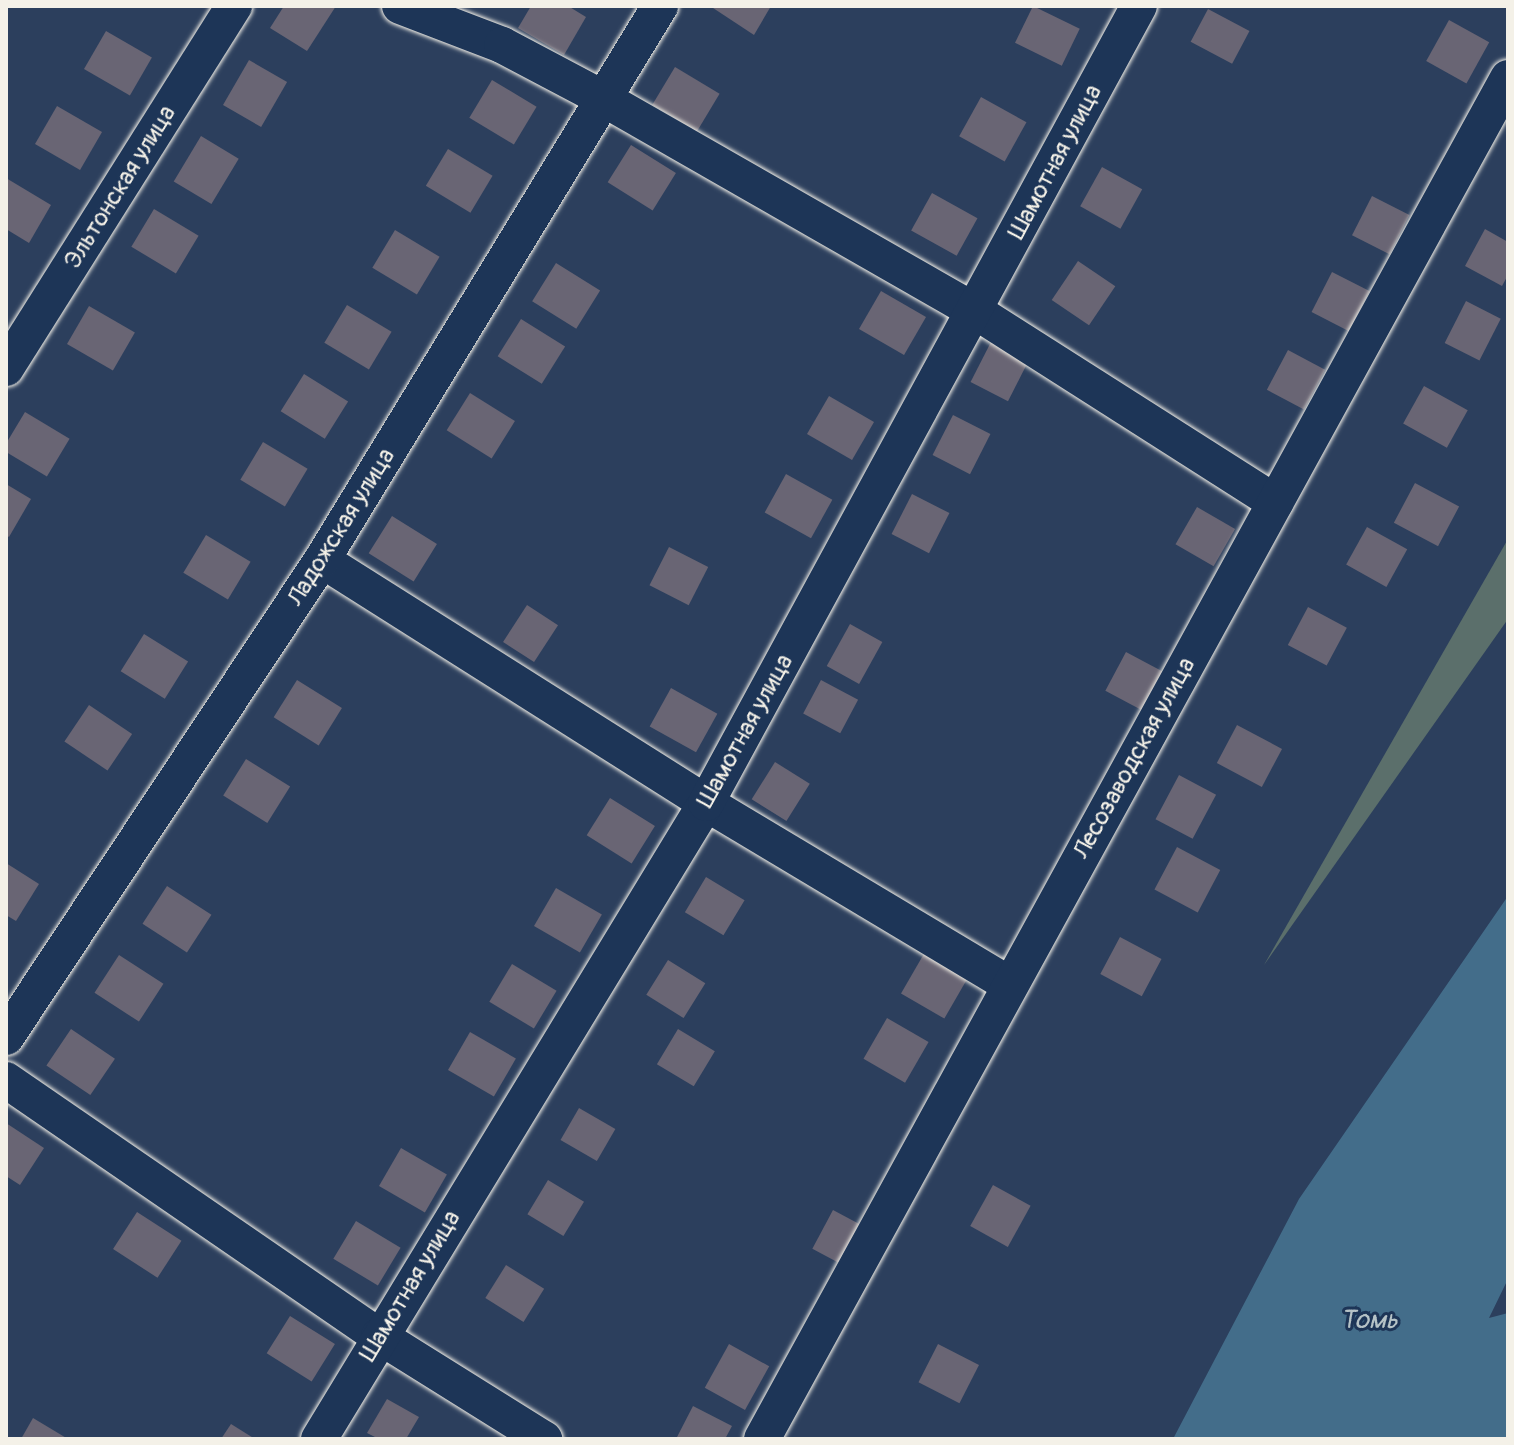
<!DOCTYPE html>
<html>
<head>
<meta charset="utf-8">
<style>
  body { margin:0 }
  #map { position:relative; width:1514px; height:1445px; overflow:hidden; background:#2c3f5d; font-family:Pangolin,sans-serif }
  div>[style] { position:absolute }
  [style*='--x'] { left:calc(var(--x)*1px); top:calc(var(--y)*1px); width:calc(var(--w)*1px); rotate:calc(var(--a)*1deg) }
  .green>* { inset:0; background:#5b6f6b }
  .water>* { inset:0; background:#436d8a }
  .building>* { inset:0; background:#696574; transform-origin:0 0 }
  .roads { filter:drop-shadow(0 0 2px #f4f1e8) drop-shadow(0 0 2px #f4f1e8) }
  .minor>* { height:36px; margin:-18px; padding:0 18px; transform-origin:18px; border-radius:18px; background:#1d3557 }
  span { translate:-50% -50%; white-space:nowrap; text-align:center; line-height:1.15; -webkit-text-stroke:6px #1d3557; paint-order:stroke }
  .street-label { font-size:24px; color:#f4f1e8 }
  .water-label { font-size:26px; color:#b6c3c7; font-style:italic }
  .frame { position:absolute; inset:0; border:8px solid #f4f1e8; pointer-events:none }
</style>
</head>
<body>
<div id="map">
  <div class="green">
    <i style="clip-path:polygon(1508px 539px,1508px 619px,1264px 965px)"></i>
  </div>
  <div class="water">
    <i style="clip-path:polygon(1508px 896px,1508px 1279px,1489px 1318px,1508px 1313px,1508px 1439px,1173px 1439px,1299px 1199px)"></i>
  </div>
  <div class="building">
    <i style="clip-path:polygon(284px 6px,336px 6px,307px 51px,270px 28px)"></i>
    <i style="clip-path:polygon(531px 6px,568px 6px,586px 17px,564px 55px,518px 28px)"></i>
    <i style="clip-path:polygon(710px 6px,771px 6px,754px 35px)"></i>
    <i style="left:1033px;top:6px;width:52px;height:41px;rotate:26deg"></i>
    <i style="left:1208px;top:9px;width:47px;height:37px;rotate:28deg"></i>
    <i style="left:1449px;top:20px;width:46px;height:47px;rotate:29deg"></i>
    <i style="left:106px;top:31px;width:53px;height:44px;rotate:30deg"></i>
    <i style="left:249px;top:60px;width:44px;height:52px;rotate:30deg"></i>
    <i style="left:675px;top:67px;width:52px;height:44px;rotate:31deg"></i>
    <i style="left:492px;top:80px;width:52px;height:44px;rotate:31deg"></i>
    <i style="left:981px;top:97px;width:52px;height:45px;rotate:29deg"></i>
    <i style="left:57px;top:106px;width:52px;height:44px;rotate:30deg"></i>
    <i style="left:201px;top:136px;width:44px;height:53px;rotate:31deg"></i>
    <i style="left:631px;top:145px;width:53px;height:44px;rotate:32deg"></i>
    <i style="left:448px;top:149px;width:52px;height:43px;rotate:31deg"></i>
    <i style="left:1102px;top:167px;width:46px;height:45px;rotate:29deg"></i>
    <i style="clip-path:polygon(6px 178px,51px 205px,29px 243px,6px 229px)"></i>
    <i style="left:932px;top:193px;width:52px;height:43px;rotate:29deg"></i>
    <i style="left:1372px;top:196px;width:42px;height:44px;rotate:27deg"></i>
    <i style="left:154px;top:209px;width:52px;height:44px;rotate:31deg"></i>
    <i style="clip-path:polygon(1485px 229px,1508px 242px,1508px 275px,1502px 286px,1465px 266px)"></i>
    <i style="left:395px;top:230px;width:52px;height:44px;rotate:31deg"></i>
    <i style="left:1078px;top:261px;width:45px;height:47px;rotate:34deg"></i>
    <i style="left:556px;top:263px;width:52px;height:45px;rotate:32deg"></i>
    <i style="left:1332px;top:272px;width:42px;height:45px;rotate:27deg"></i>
    <i style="left:881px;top:291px;width:52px;height:44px;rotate:30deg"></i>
    <i style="left:1466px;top:301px;width:39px;height:47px;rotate:27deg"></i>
    <i style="left:347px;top:305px;width:52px;height:44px;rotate:31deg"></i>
    <i style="left:89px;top:306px;width:53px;height:44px;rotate:30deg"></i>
    <i style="left:521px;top:319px;width:52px;height:44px;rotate:32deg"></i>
    <i style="left:991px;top:342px;width:42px;height:45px;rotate:27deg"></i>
    <i style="left:1288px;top:350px;width:42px;height:45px;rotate:28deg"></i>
    <i style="left:304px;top:374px;width:52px;height:44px;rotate:32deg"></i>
    <i style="left:1424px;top:386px;width:50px;height:43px;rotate:29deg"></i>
    <i style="left:470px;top:393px;width:53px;height:44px;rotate:32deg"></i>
    <i style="left:829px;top:396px;width:52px;height:44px;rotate:30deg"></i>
    <i style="left:25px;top:412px;width:52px;height:44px;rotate:31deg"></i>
    <i style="left:953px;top:415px;width:42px;height:45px;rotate:27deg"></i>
    <i style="left:263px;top:442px;width:52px;height:44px;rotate:31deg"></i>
    <i style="left:786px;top:474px;width:53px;height:44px;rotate:29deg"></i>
    <i style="left:1415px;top:483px;width:50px;height:45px;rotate:28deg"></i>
    <i style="clip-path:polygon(6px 484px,31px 499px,9px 537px,6px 535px)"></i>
    <i style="left:912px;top:494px;width:42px;height:45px;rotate:27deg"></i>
    <i style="left:1197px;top:507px;width:44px;height:43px;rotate:30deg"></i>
    <i style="left:392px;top:516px;width:53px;height:44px;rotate:32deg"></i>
    <i style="left:1367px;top:527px;width:46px;height:43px;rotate:29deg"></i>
    <i style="left:206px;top:535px;width:52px;height:44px;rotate:31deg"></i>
    <i style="left:669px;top:547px;width:44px;height:43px;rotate:27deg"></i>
    <i style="left:527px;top:605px;width:37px;height:44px;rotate:33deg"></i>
    <i style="left:1308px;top:607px;width:44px;height:43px;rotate:28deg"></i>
    <i style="left:850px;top:624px;width:37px;height:48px;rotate:29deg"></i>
    <i style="left:144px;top:634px;width:52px;height:44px;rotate:32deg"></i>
    <i style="left:1126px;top:652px;width:42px;height:44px;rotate:28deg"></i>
    <i style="left:297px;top:680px;width:53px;height:44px;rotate:32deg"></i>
    <i style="left:821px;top:680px;width:42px;height:38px;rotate:28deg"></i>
    <i style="left:671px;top:688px;width:53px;height:44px;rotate:29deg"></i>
    <i style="left:89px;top:705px;width:52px;height:44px;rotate:34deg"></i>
    <i style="left:1237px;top:725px;width:51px;height:43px;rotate:28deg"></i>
    <i style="left:246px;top:759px;width:52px;height:43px;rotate:32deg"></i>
    <i style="left:775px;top:762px;width:41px;height:44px;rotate:32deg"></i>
    <i style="left:1179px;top:775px;width:42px;height:50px;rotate:28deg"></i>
    <i style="left:610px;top:798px;width:53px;height:44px;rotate:32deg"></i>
    <i style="left:1177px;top:847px;width:49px;height:48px;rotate:28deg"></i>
    <i style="clip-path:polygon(6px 863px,39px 884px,16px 921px,6px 915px)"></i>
    <i style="left:706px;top:877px;width:45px;height:41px;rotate:31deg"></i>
    <i style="left:167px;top:886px;width:53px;height:45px;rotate:33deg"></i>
    <i style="left:556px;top:888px;width:53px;height:44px;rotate:30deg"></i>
    <i style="left:1120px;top:937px;width:47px;height:42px;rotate:28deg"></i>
    <i style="left:925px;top:952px;width:50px;height:48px;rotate:30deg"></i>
    <i style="left:119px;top:955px;width:53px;height:45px;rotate:33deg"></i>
    <i style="left:668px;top:960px;width:44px;height:41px;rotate:32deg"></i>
    <i style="left:512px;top:964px;width:52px;height:44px;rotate:31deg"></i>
    <i style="left:887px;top:1018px;width:48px;height:47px;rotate:30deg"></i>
    <i style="left:71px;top:1029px;width:53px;height:44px;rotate:34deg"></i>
    <i style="left:678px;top:1029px;width:43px;height:41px;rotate:31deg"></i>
    <i style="left:470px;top:1032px;width:53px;height:44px;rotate:30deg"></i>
    <i style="left:579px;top:1108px;width:42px;height:37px;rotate:30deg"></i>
    <i style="clip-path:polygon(6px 1123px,44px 1148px,20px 1185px,6px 1176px)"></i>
    <i style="left:401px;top:1148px;width:53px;height:44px;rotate:30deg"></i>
    <i style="left:548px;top:1180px;width:42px;height:40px;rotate:31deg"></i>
    <i style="left:993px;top:1185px;width:43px;height:47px;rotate:29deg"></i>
    <i style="left:833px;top:1210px;width:42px;height:44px;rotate:28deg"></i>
    <i style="left:137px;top:1212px;width:53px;height:44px;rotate:33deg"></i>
    <i style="left:356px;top:1221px;width:52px;height:44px;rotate:31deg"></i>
    <i style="left:506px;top:1265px;width:45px;height:39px;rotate:32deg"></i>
    <i style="left:290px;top:1316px;width:53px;height:44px;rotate:32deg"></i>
    <i style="left:729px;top:1344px;width:46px;height:50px;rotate:29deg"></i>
    <i style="left:938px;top:1344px;width:46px;height:43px;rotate:27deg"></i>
    <i style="clip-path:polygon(387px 1399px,419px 1417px,406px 1439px,379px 1439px,367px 1433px)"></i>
    <i style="clip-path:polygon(693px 1406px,732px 1426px,725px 1439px,676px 1439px)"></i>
    <i style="clip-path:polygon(33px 1418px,68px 1439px,21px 1439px)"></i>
    <i style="clip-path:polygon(231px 1424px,255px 1439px,221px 1439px)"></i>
  </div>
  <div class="roads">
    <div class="minor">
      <i style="--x:400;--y:6;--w:109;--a:20.9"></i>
      <i style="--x:502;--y:45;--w:118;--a:27.9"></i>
      <i style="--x:606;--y:100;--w:425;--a:29.8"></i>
      <i style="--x:975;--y:311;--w:356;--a:32.5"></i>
      <i style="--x:6;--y:368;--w:428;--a:-57.8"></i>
      <i style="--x:322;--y:560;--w:454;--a:32.3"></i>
      <i style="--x:706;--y:803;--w:354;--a:30.9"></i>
      <i style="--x:6;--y:1037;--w:572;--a:-56.48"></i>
      <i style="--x:322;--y:560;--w:649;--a:-58.61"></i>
      <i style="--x:6;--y:1080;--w:452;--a:34.5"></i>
      <i style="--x:379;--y:1336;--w:195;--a:32"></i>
      <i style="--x:319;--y:1439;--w:744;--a:-58.68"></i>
      <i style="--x:706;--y:803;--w:907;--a:-61.49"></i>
      <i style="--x:762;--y:1439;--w:1552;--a:-61.27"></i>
    </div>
  </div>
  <div class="street-label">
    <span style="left:1055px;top:162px;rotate:-62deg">Шамотная улица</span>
    <span style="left:120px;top:187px;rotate:-58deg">Эльтонская улица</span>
    <span style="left:341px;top:527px;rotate:-58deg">Ладожская улица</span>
    <span style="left:745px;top:731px;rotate:-61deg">Шамотная улица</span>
    <span style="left:1134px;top:758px;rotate:-61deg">Лесозаводская улица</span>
    <span style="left:410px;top:1286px;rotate:-59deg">Шамотная улица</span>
  </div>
  <div class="water-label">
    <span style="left:1369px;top:1321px">Томь</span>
  </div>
  <div class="frame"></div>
</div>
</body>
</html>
